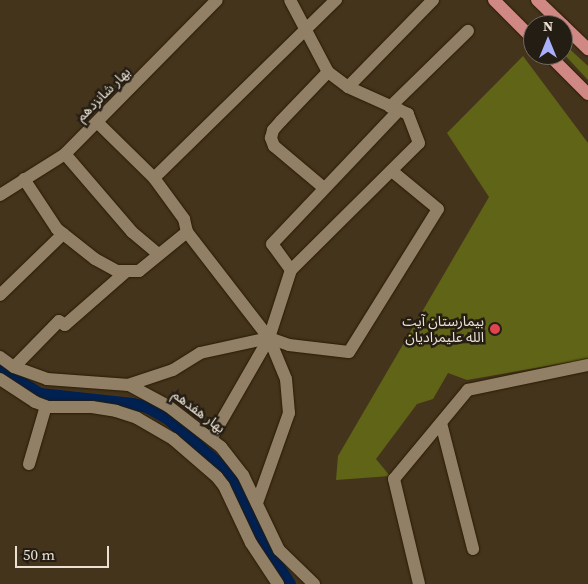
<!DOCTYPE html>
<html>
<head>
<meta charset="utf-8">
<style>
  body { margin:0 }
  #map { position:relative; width:588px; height:584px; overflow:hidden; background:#44341c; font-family:"Source Serif 4","Noto Sans Arabic",serif }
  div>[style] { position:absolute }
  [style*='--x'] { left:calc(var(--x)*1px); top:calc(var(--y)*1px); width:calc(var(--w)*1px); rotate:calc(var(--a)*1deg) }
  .green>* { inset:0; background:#606416 }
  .canal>* { height:12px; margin:-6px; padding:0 6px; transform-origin:6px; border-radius:6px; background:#002151 }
  .roads { filter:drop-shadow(0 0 1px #2a1b04) drop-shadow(0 0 1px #2a1b04) }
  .minor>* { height:12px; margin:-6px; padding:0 6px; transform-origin:6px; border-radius:6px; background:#928066 }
  .major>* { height:12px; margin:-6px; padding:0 6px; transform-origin:6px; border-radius:6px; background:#cf8883 }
  .dots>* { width:14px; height:14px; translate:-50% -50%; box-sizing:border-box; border:2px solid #241d13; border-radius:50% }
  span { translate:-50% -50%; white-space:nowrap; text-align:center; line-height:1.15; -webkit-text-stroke:5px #241d13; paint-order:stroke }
  .street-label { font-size:14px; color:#ebe1d3 }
  .poi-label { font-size:14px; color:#ebe1d3 }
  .right { translate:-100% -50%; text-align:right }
  .north { position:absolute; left:523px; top:15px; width:50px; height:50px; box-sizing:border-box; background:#241d13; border:1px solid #746b60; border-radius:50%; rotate:0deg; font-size:14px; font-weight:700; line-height:20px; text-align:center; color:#ebe1d3 }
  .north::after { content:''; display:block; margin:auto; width:18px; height:22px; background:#a9b0fc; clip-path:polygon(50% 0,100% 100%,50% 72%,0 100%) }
  .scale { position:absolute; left:15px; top:546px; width:94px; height:22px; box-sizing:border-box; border:2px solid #ebe1d3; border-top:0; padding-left:6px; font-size:15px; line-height:18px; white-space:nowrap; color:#ebe1d3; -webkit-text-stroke:4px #241d13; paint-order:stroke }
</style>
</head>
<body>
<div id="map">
  <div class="green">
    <i style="clip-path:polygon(563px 43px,588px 66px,588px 80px,563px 53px)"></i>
    <i style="clip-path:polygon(523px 56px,588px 143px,588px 364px,570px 362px,467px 380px,448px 373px,433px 399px,417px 404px,376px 459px,390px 476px,336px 480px,338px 456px,489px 197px,447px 133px)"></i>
  </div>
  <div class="canal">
    <i style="--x:0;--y:369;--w:47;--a:32"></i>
    <i style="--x:40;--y:394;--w:93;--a:6.2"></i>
    <i style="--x:132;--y:404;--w:15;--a:11"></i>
    <i style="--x:147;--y:407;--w:23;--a:29"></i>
    <i style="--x:167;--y:418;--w:83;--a:41.6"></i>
    <i style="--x:229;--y:473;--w:14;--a:56"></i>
    <i style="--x:237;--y:485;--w:61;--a:65.9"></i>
    <i style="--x:262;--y:541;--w:51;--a:56.9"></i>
  </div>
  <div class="roads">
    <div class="minor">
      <i style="--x:348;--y:87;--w:122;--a:-45.7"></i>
      <i style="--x:390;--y:107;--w:109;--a:-44.3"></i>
      <i style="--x:97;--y:122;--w:80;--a:44.5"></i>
      <i style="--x:154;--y:178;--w:51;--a:53.8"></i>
      <i style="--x:184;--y:219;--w:13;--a:77"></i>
      <i style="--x:65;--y:154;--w:103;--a:49.3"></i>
      <i style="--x:132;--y:232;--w:35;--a:40"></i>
      <i style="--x:154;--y:178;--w:255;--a:-44.4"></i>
      <i style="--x:24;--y:179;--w:60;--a:56.6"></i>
      <i style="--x:57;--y:229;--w:48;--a:38.3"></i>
      <i style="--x:95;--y:259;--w:25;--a:29"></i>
      <i style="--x:117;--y:271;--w:22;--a:0"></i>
      <i style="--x:139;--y:271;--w:62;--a:-39.1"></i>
      <i style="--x:187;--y:232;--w:134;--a:52.3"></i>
      <i style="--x:269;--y:338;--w:44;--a:67.5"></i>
      <i style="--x:286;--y:379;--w:34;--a:85"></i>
      <i style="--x:289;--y:413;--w:96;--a:109.6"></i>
      <i style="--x:324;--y:188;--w:65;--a:-140"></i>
      <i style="--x:274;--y:146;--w:9;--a:-111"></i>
      <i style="--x:271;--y:138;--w:8;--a:-76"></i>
      <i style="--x:273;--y:130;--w:12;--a:-48"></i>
      <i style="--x:281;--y:121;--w:68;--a:-46.2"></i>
      <i style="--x:0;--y:195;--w:77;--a:-32.2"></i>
      <i style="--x:65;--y:154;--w:216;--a:-45.4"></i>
      <i style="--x:291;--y:270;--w:32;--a:-126"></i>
      <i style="--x:272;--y:244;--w:185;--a:-46.5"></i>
      <i style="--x:0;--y:295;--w:88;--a:-44.1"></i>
      <i style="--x:0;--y:357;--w:17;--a:36"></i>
      <i style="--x:14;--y:367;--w:35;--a:20"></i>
      <i style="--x:47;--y:379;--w:82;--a:4.2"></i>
      <i style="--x:129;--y:385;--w:44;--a:28.3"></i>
      <i style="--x:168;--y:406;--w:67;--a:37.7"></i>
      <i style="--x:221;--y:447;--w:36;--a:52"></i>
      <i style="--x:243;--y:475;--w:83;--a:64.4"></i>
      <i style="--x:279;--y:550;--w:49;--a:44.2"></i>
      <i style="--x:14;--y:367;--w:64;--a:-45.6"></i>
      <i style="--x:59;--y:321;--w:7;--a:34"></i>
      <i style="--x:65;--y:325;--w:82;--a:-41.1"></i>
      <i style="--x:0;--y:379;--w:42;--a:33.3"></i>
      <i style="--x:35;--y:402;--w:14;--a:21"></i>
      <i style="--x:48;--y:407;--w:44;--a:0"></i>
      <i style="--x:92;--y:407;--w:24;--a:9"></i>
      <i style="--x:116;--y:411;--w:22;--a:18"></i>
      <i style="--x:137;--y:418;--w:42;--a:30.3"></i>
      <i style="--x:173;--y:439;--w:58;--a:40.8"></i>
      <i style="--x:217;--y:477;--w:11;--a:52"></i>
      <i style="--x:224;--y:486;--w:63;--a:64.7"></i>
      <i style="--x:251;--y:543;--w:49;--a:56.6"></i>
      <i style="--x:128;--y:385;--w:47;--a:-18.4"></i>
      <i style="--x:173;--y:370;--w:32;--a:-32"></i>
      <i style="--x:200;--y:353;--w:71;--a:-12.3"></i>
      <i style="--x:269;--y:338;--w:21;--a:19"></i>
      <i style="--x:289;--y:345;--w:60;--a:6.7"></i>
      <i style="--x:349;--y:352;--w:168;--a:-58.1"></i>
      <i style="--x:438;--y:209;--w:60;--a:-140.4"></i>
      <i style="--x:441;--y:423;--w:130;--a:75.7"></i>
      <i style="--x:211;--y:439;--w:116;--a:-60.1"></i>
      <i style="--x:269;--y:338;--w:71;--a:-72.1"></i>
      <i style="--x:291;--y:270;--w:180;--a:-44.8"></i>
      <i style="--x:419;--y:143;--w:31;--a:-111"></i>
      <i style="--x:408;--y:114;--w:66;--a:-155.8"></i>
      <i style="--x:348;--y:87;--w:25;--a:-143"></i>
      <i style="--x:328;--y:72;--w:81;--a:-117.8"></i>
      <i style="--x:29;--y:464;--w:60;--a:-73.7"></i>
      <i style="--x:419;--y:584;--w:108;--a:-103.4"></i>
      <i style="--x:394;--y:479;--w:116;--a:-50.3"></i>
      <i style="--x:468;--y:390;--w:123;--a:-11.8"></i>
    </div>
    <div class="major">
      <i style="--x:494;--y:0;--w:55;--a:45"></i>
      <i style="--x:537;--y:0;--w:36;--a:44"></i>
      <i style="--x:563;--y:25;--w:35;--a:44"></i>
      <i style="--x:549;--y:55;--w:55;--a:45"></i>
    </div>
  </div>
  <div class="dots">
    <i style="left:495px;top:329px;background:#e0444e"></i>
  </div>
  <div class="street-label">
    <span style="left:103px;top:94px;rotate:-45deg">بهار شانزدهم</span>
    <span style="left:199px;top:411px;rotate:37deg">بهار هفدهم</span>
  </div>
  <div class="poi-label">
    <span class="right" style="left:484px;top:329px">بیمارستان آیت<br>الله علیمرادیان</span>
  </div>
  <div class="north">N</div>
  <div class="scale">50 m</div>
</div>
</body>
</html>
